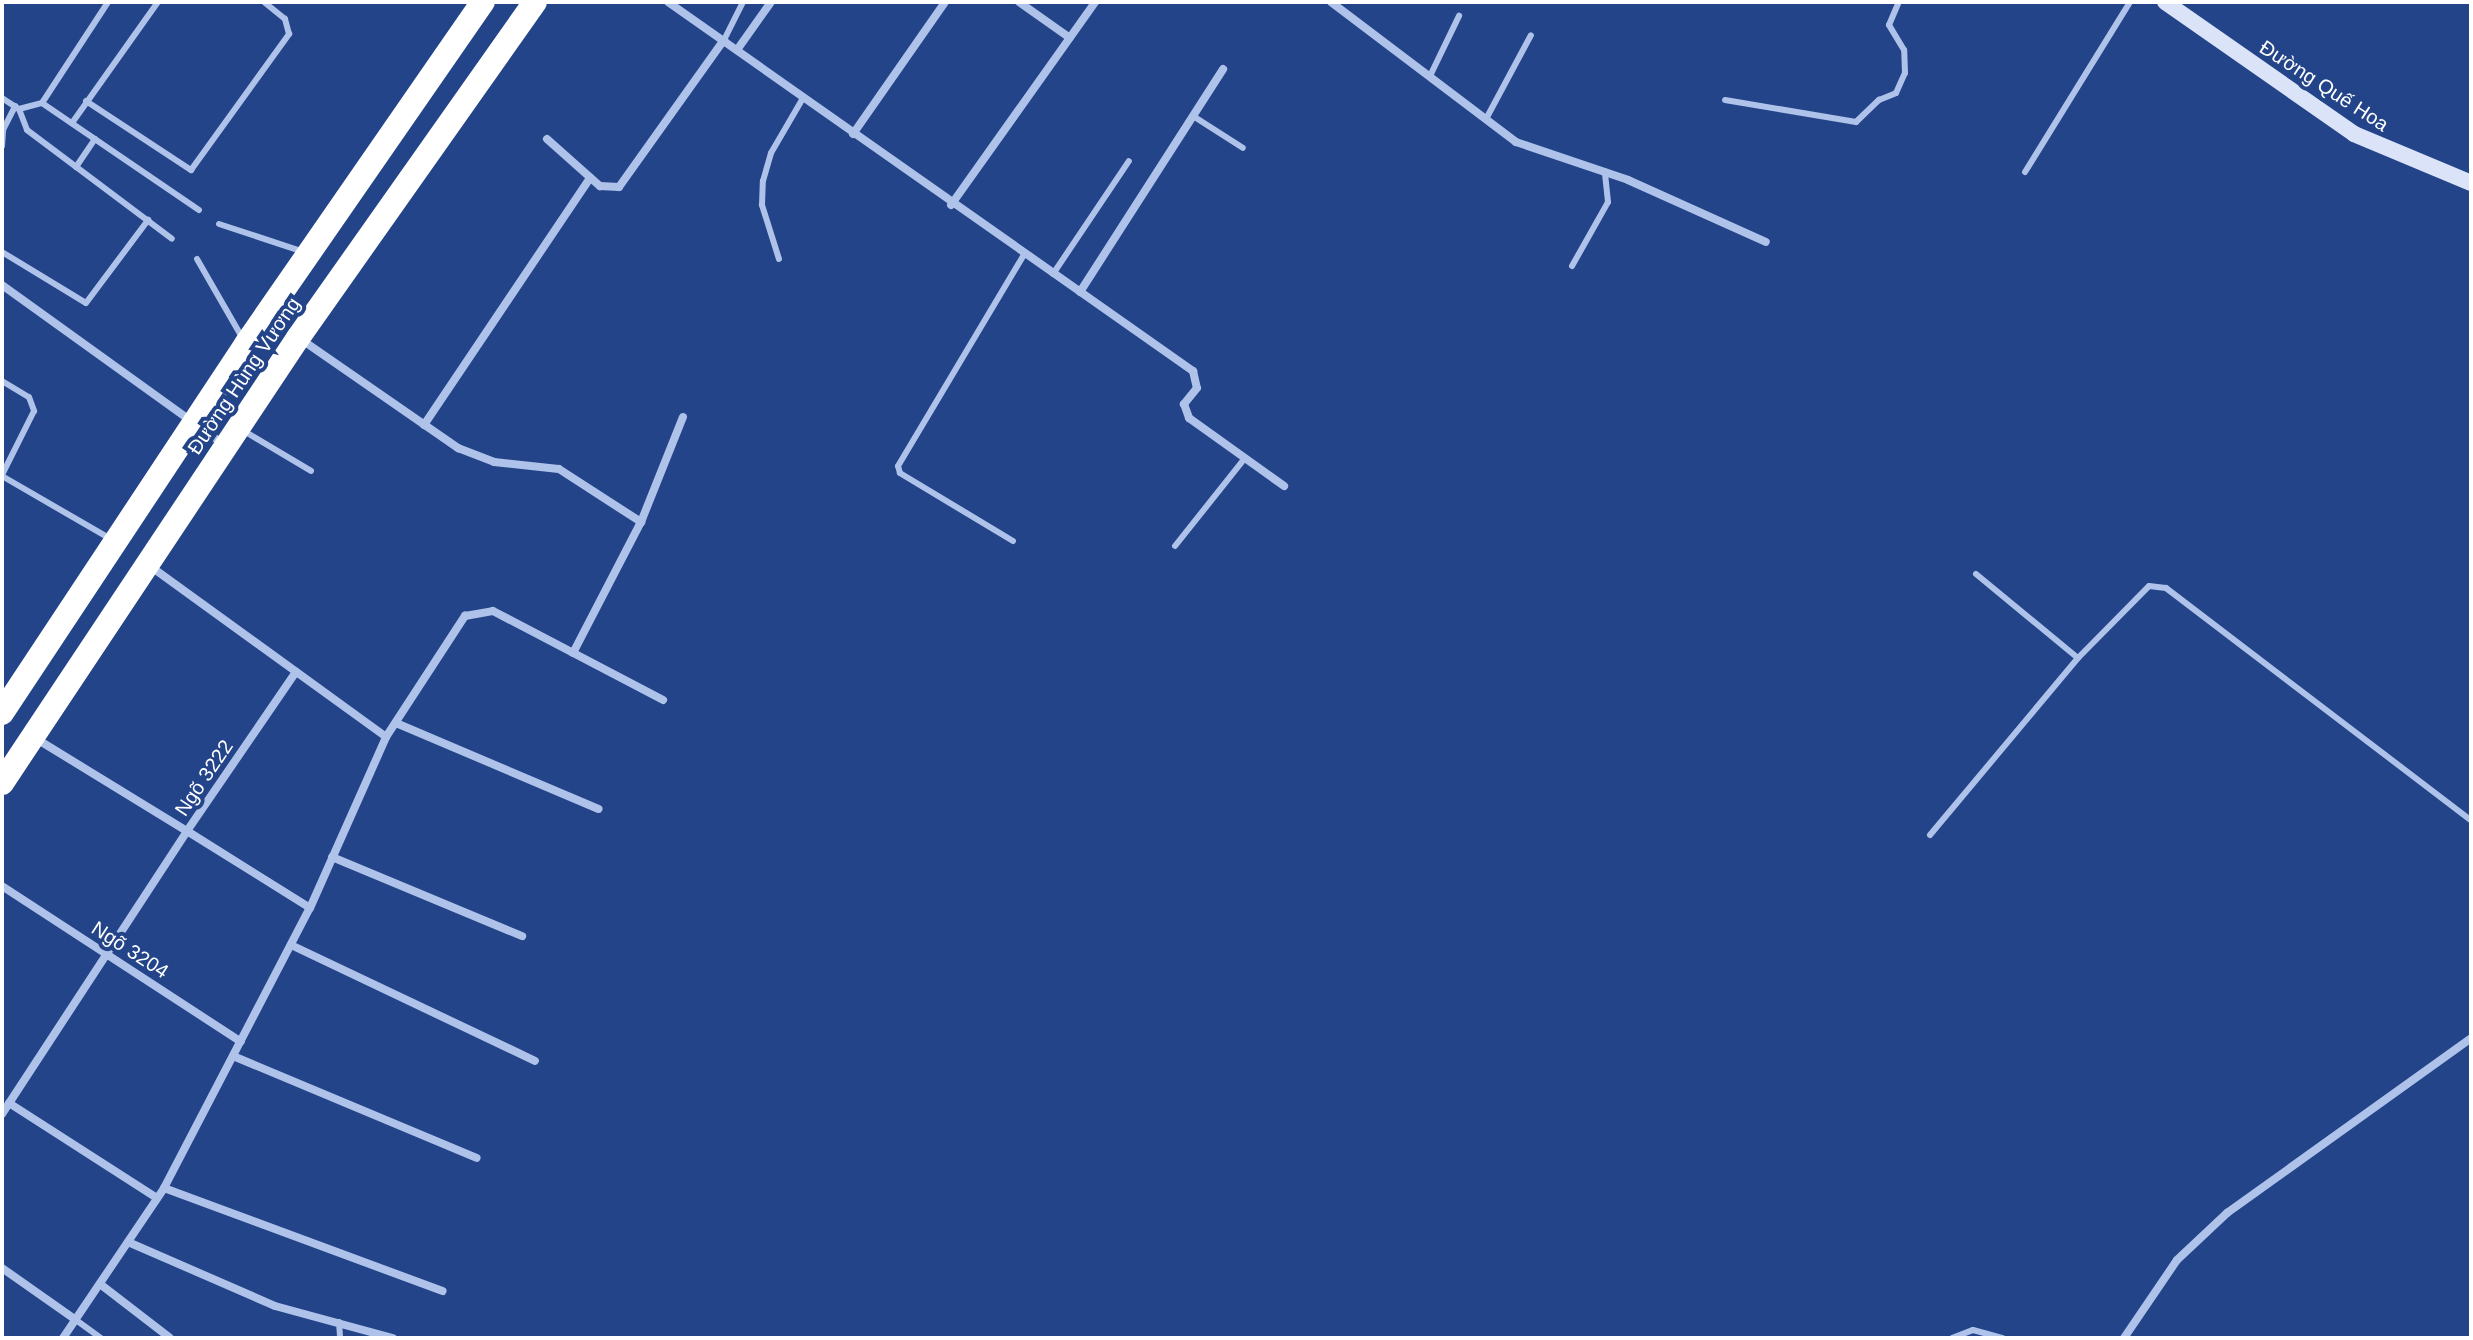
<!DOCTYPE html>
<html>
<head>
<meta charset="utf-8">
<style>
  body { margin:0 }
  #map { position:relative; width:2473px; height:1340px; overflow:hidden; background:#234489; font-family:Helvetica,sans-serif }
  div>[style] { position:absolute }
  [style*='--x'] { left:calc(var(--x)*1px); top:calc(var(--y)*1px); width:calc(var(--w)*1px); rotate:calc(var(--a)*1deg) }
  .lane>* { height:6px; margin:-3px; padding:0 3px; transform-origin:3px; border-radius:3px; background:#afc3ea }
  .street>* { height:8px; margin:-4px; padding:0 4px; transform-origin:4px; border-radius:4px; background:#afc3ea }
  .secondary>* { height:16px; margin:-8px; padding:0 8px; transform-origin:8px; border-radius:8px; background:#dae3f8 }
  .highway>* { height:24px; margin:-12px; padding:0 12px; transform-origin:12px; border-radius:12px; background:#fff }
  span { translate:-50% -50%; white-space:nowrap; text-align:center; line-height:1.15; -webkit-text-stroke:8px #234489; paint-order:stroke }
  .street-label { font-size:20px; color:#fff }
  .frame { position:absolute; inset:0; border:4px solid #fff; pointer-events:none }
</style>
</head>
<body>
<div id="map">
  <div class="lane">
    <i style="--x:724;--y:40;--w:42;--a:-63.4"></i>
    <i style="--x:1430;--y:76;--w:67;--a:-64.2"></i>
    <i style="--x:2;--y:98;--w:20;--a:33"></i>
    <i style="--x:19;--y:109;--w:22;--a:69"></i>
    <i style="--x:27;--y:130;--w:181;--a:36.9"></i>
    <i style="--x:1725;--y:100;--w:133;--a:9.5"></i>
    <i style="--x:1856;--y:122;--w:32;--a:-44"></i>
    <i style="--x:1879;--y:100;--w:18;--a:-22"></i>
    <i style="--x:1896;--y:93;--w:22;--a:-66"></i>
    <i style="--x:1905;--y:73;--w:23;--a:-92"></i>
    <i style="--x:1904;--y:50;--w:29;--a:-121"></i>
    <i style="--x:1889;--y:25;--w:25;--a:-67"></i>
    <i style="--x:86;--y:101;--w:126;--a:33.3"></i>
    <i style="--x:191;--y:170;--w:168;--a:-54.2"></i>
    <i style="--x:289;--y:34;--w:16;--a:-105"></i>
    <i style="--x:285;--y:19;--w:27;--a:-141"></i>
    <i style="--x:42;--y:103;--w:121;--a:-56.8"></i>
    <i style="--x:19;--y:109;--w:24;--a:-15"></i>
    <i style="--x:42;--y:103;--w:190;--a:34.3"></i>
    <i style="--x:1193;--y:116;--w:59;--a:32.6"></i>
    <i style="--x:1486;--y:119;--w:95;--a:-61.8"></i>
    <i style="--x:72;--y:123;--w:148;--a:-54.6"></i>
    <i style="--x:2;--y:146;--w:16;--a:-86"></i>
    <i style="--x:3;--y:130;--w:27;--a:-63"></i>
    <i style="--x:76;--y:167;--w:34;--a:-56"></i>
    <i style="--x:2025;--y:172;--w:200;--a:-58.3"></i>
    <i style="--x:219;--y:224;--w:89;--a:18.2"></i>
    <i style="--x:2;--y:252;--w:98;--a:31.3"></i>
    <i style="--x:86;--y:303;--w:104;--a:-53.2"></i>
    <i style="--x:197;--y:259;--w:92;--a:60.1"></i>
    <i style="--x:779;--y:259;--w:57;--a:-107.5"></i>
    <i style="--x:762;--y:205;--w:24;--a:-88"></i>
    <i style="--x:763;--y:181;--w:29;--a:-74"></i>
    <i style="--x:771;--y:153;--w:64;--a:-59.8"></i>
    <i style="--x:1572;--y:266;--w:73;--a:-60.6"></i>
    <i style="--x:1608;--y:202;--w:31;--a:-96"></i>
    <i style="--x:1053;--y:274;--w:136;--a:-56.1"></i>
    <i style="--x:2;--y:381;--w:31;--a:31"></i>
    <i style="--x:29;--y:397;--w:15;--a:70"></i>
    <i style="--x:34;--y:411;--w:72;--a:116.6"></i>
    <i style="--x:244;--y:431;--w:78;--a:30.8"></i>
    <i style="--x:2;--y:476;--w:124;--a:30.1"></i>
    <i style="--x:1013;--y:541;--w:132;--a:-149"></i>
    <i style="--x:900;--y:473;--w:7;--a:-106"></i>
    <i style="--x:898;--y:466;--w:246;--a:-59.2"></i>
    <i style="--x:1175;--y:546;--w:112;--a:-51.5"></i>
    <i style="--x:1976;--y:574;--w:132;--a:39.5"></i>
    <i style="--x:2078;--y:658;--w:101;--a:-45.4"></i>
    <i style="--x:2149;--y:586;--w:17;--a:7"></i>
    <i style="--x:2166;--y:588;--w:383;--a:37.3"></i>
    <i style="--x:1930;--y:835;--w:231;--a:-50.1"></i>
    <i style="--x:76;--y:1320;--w:31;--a:36"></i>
    <i style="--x:339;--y:1322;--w:16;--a:86"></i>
    <i style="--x:1952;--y:1338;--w:22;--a:-21"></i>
    <i style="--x:1973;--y:1330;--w:31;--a:15"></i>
  </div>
  <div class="street">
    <i style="--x:668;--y:2;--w:642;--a:35.1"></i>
    <i style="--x:1193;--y:371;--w:17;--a:77"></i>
    <i style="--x:1197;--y:388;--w:21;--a:129"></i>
    <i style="--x:1184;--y:404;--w:15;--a:70"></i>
    <i style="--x:1189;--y:418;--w:117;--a:35.6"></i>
    <i style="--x:1019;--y:2;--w:62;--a:35.2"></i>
    <i style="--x:1331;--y:2;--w:232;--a:37.1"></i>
    <i style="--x:1516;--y:142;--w:118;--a:18.7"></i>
    <i style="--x:1628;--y:180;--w:151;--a:24.2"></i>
    <i style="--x:737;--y:50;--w:59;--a:-54.7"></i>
    <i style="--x:853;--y:134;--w:161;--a:-55.1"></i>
    <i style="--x:547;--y:139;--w:71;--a:41.6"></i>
    <i style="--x:600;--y:186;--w:19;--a:3"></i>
    <i style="--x:619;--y:187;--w:181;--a:-54.5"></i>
    <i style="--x:951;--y:205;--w:249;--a:-54.6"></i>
    <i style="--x:2;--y:285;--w:274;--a:35.7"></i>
    <i style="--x:1080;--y:292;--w:265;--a:-57.3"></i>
    <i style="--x:302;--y:340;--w:190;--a:34.7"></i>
    <i style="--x:458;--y:448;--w:39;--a:21"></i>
    <i style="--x:494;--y:462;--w:65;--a:6.1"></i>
    <i style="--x:559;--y:469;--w:98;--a:32.9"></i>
    <i style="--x:424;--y:425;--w:298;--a:-56.1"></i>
    <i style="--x:150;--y:566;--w:291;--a:35.9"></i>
    <i style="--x:573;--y:653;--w:148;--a:-62.6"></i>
    <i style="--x:641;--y:522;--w:113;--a:-68.2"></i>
    <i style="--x:396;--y:723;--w:220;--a:23"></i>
    <i style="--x:35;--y:738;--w:178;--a:31.5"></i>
    <i style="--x:187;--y:831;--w:193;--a:-55.6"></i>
    <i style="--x:332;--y:857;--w:206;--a:22.6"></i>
    <i style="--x:2;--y:886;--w:285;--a:33.1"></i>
    <i style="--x:291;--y:945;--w:270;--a:25.4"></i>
    <i style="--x:233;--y:1056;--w:264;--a:22.7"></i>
    <i style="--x:9;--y:1103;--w:176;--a:32.7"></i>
    <i style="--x:2;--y:1114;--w:338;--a:-56.8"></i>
    <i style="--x:187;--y:831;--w:145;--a:32"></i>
    <i style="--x:164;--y:1188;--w:297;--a:20.3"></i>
    <i style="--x:128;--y:1242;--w:160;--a:23.5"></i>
    <i style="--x:275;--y:1306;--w:122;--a:15.2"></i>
    <i style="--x:2;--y:1268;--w:90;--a:35.1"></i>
    <i style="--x:100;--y:1284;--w:88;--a:37.6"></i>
    <i style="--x:63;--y:1338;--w:181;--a:-56"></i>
    <i style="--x:164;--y:1188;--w:316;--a:-62.5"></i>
    <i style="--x:310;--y:908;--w:187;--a:-66"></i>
    <i style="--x:386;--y:737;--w:145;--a:-56.9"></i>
    <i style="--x:465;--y:616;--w:28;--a:-10"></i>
    <i style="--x:493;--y:611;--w:192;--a:27.6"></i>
    <i style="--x:2124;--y:1338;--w:94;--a:-55.8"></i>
    <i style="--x:2177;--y:1260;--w:69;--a:-43.2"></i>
    <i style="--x:2227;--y:1213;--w:300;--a:-35.6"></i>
  </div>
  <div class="secondary">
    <i style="--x:2165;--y:2;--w:231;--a:34.9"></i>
    <i style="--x:2354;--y:134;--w:127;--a:22.7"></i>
  </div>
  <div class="highway">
    <i style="--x:2;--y:713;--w:442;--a:-56.5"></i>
    <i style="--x:246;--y:344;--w:416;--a:-55.3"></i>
    <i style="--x:2;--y:783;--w:534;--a:-56.37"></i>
    <i style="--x:298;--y:338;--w:411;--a:-54.8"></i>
  </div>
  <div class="street-label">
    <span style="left:2324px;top:86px;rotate:33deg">Đường Quế Hoa</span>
    <span style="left:244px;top:376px;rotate:-56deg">Đường Hùng Vương</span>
    <span style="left:204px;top:778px;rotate:-56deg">Ngõ 3222</span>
    <span style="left:130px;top:950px;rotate:33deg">Ngõ 3204</span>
  </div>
  <div class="frame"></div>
</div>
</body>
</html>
